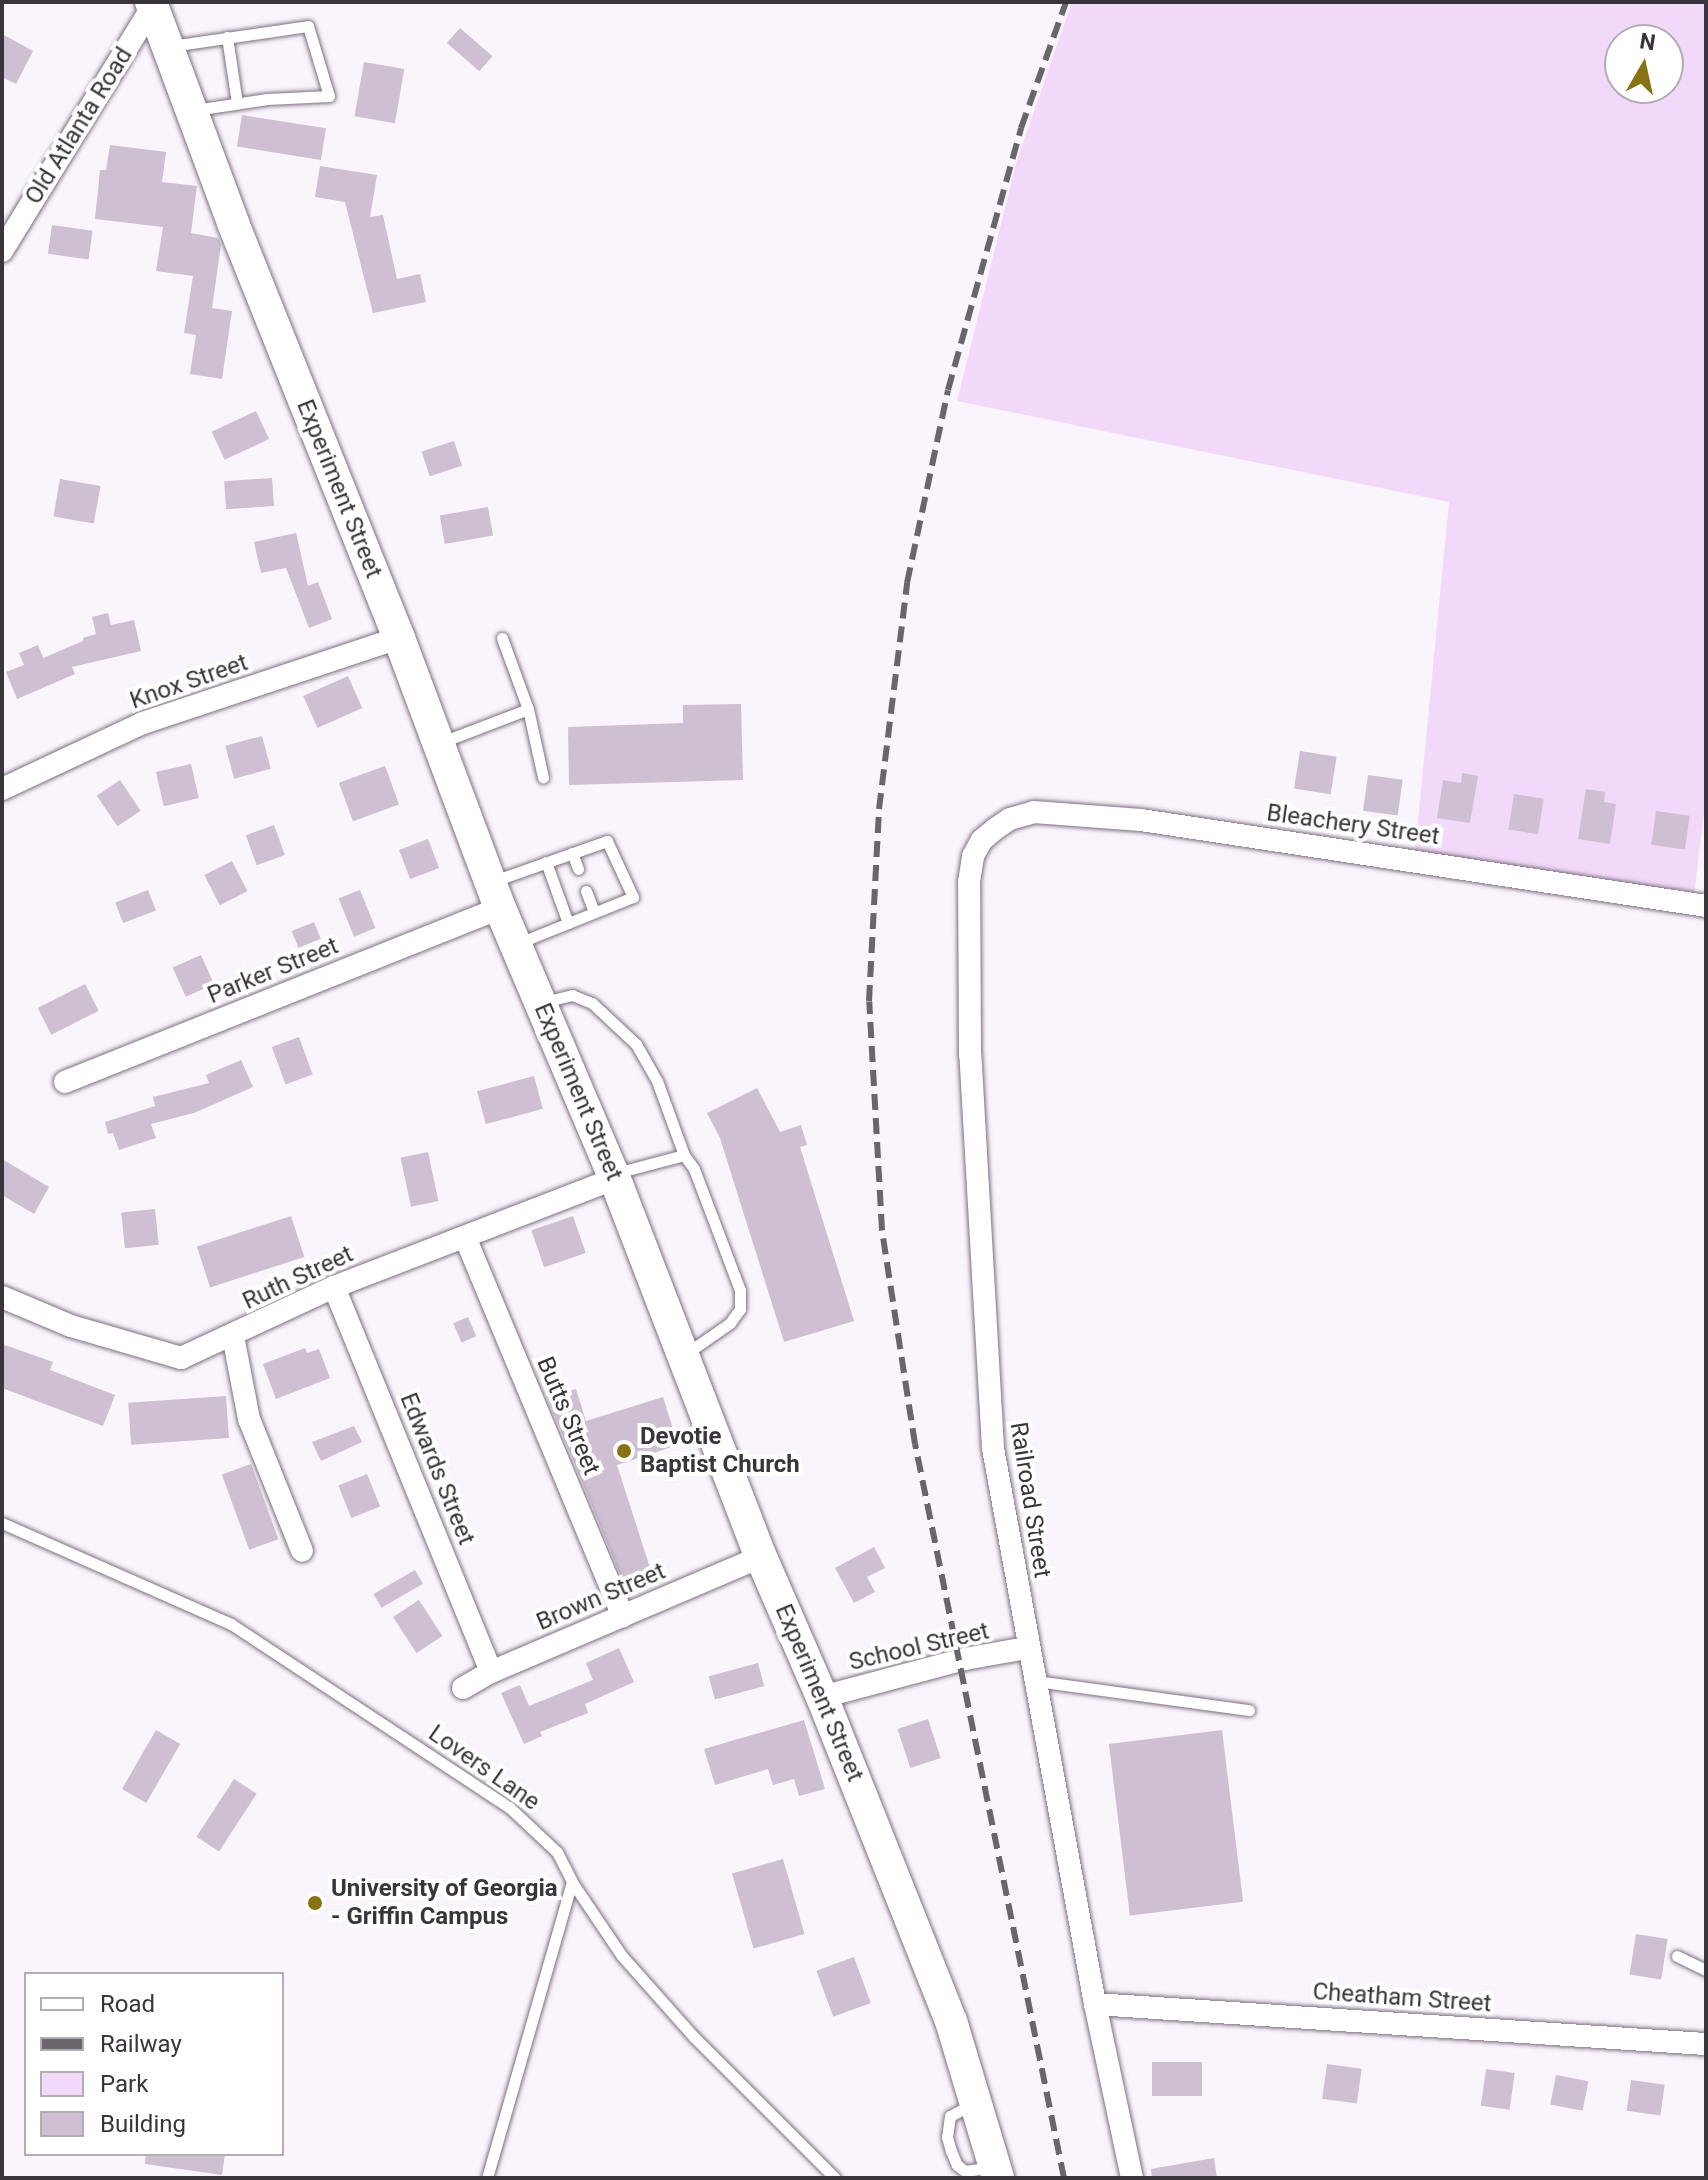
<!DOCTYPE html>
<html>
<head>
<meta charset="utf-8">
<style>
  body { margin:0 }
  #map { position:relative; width:1708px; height:2180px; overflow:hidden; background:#faf4fc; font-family:Roboto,sans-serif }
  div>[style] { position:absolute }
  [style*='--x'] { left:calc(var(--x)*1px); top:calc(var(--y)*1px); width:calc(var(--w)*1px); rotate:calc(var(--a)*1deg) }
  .green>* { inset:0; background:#f2d9f9 }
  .building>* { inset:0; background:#cebfd2; transform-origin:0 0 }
  .roads { filter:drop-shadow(0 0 2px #7d6f81) drop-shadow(0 0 2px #7d6f81) }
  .lane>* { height:11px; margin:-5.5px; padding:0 5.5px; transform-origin:5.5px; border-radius:5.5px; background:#fff }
  .street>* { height:22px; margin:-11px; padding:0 11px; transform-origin:11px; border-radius:11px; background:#fff }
  .secondary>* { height:32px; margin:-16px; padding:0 16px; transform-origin:16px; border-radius:16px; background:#fff }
  .rail>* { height:6px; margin-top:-3px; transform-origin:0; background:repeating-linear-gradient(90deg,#6a646c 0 16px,transparent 0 24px) }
  .dots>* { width:22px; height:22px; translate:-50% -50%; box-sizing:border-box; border:4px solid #fff; border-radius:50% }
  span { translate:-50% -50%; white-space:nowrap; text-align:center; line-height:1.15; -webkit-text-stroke:8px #fff; paint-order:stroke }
  .street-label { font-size:24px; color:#3a343c }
  .poi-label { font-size:24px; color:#3a343c; font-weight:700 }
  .left { translate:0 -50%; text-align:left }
  .frame { position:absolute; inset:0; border:4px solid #3a343c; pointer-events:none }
  .legend { position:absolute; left:24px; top:1972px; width:260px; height:184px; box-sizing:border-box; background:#fff; border:2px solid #b0aeb1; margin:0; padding:10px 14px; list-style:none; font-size:24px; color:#3a343c }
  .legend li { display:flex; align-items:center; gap:16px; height:40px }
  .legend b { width:40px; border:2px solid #b0aeb1 }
  .north { position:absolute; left:1604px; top:24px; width:80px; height:80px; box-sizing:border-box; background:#fff; border:2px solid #b0aeb1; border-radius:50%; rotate:9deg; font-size:22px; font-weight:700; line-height:32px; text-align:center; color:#3a343c }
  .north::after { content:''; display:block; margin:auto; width:28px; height:36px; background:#897214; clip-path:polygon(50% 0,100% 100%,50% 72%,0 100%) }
</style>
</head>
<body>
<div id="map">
  <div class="green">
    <i style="clip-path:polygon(evenodd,1072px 2px,1706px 2px,1706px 797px,1693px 903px,1414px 862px,1449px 502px,957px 401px,1017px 160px,1072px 2px,1620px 40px,1668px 40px,1668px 88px,1620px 88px,1620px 40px)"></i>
  </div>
  <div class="building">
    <i style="left:460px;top:28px;width:43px;height:20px;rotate:41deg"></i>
    <i style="clip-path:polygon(2px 34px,33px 51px,16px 84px,2px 77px)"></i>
    <i style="left:364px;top:62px;width:41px;height:55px;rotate:10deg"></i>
    <i style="left:242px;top:115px;width:85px;height:32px;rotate:9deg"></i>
    <i style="clip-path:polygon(110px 145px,166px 152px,162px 182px,197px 186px,191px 233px,218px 238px,221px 245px,212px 308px,232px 311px,222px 379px,190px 374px,196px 335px,184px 333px,193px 276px,156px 271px,163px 227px,95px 219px,100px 170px,106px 170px)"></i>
    <i style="clip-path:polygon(320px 166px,377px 175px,370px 217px,383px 215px,397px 279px,420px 274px,426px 302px,373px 313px,345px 202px,315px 197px)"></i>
    <i style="left:52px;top:225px;width:41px;height:29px;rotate:8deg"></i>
    <i style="left:256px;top:411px;width:31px;height:49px;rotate:65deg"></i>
    <i style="left:454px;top:441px;width:26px;height:34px;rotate:72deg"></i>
    <i style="left:272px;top:478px;width:28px;height:48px;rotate:86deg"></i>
    <i style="left:60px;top:479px;width:41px;height:38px;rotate:10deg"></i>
    <i style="left:488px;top:507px;width:29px;height:49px;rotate:80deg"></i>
    <i style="clip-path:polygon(296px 533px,308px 586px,318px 582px,332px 619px,309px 628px,286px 568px,261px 573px,254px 542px)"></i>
    <i style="clip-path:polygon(108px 613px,111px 625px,134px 620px,141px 651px,72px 667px,75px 674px,17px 699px,6px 672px,24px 665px,19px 653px,38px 645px,43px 658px,83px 641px,83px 638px,96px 634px,92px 617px)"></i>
    <i style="left:348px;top:676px;width:35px;height:49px;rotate:66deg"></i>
    <i style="clip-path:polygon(741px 704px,743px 780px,569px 785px,568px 727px,683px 723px,683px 705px)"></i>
    <i style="left:262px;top:736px;width:34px;height:38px;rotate:75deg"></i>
    <i style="left:1300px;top:751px;width:37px;height:38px;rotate:9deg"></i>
    <i style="left:191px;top:764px;width:35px;height:36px;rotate:77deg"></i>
    <i style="left:385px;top:766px;width:41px;height:49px;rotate:70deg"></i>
    <i style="clip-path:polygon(1462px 773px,1478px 776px,1470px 823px,1437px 818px,1443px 780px,1461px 783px)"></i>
    <i style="left:1368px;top:775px;width:35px;height:36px;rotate:8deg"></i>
    <i style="left:120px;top:780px;width:37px;height:28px;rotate:56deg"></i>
    <i style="clip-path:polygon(1586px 789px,1605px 792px,1604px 802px,1616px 804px,1610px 844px,1578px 839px)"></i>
    <i style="left:1514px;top:794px;width:30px;height:36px;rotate:9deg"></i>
    <i style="left:1656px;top:811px;width:34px;height:34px;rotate:8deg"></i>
    <i style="left:274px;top:825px;width:32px;height:30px;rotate:70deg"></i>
    <i style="left:428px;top:839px;width:31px;height:31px;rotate:69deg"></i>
    <i style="left:232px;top:861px;width:34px;height:31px;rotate:63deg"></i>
    <i style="left:148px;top:890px;width:22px;height:35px;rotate:69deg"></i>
    <i style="left:360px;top:890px;width:41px;height:23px;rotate:68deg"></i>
    <i style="left:314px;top:922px;width:18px;height:24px;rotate:68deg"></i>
    <i style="left:201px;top:955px;width:32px;height:31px;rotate:66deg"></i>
    <i style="left:85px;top:984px;width:30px;height:53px;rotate:63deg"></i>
    <i style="left:299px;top:1037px;width:40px;height:29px;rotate:70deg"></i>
    <i style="clip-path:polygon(241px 1060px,253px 1087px,194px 1113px,151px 1124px,156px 1138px,119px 1150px,113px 1133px,108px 1134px,105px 1122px,155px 1106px,153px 1097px,209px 1083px,206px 1075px)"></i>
    <i style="left:534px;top:1076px;width:34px;height:59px;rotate:75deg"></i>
    <i style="clip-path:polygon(757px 1088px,780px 1132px,801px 1125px,807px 1145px,800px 1147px,854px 1321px,784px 1342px,720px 1138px,707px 1113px)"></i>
    <i style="left:428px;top:1152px;width:50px;height:28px;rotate:78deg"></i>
    <i style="clip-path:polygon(2px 1159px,49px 1187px,34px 1214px,2px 1195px)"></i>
    <i style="left:155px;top:1209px;width:36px;height:34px;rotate:84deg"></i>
    <i style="left:291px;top:1216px;width:43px;height:99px;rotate:72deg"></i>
    <i style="left:573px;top:1216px;width:39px;height:44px;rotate:71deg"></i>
    <i style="left:468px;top:1317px;width:21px;height:16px;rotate:67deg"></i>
    <i style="clip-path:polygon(2px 1344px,53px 1362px,50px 1370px,115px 1395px,103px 1426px,2px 1388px)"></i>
    <i style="clip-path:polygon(305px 1348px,307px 1353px,319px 1349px,330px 1378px,276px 1399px,263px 1364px)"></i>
    <i style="clip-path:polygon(576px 1389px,586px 1421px,663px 1397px,678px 1445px,617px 1465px,653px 1577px,625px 1586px,547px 1397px)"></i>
    <i style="left:226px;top:1396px;width:42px;height:98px;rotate:86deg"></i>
    <i style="clip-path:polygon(354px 1426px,362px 1442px,321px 1461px,312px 1442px)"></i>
    <i style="left:251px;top:1464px;width:80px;height:31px;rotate:70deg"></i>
    <i style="left:367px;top:1474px;width:35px;height:31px;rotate:68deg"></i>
    <i style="clip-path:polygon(874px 1547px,885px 1568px,867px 1577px,875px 1592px,854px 1603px,835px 1568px)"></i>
    <i style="left:415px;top:1570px;width:16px;height:48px;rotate:60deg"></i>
    <i style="left:419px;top:1600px;width:43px;height:31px;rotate:57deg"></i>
    <i style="clip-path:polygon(619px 1648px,634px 1682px,585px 1704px,588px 1713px,540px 1732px,542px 1736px,524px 1744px,501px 1693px,520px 1685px,529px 1706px,593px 1680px,586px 1663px)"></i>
    <i style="left:758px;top:1663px;width:24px;height:51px;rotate:75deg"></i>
    <i style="left:928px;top:1719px;width:41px;height:32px;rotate:72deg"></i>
    <i style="clip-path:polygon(804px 1720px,825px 1789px,799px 1796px,794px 1779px,773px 1785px,768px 1769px,715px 1785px,704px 1749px)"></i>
    <i style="left:156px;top:1730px;width:28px;height:68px;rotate:30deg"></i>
    <i style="left:1222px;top:1730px;width:173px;height:114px;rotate:83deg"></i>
    <i style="left:234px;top:1779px;width:27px;height:69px;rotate:33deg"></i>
    <i style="left:783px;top:1859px;width:78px;height:53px;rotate:74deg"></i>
    <i style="left:1636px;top:1934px;width:32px;height:41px;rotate:9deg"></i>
    <i style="left:854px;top:1957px;width:49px;height:40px;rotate:70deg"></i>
    <i style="left:1152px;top:2062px;width:50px;height:34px"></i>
    <i style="left:1327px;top:2064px;width:35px;height:35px;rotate:8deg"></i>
    <i style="left:1486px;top:2069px;width:29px;height:37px;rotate:8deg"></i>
    <i style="left:1556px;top:2075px;width:33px;height:30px;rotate:11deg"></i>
    <i style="left:1631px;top:2080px;width:34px;height:31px;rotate:8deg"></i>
    <i style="clip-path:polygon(146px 2154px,225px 2154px,222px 2175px,145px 2164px)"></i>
    <i style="clip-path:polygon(1214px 2158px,1217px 2178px,1152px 2178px,1151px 2169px)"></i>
  </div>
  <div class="roads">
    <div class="lane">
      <i style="--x:227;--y:37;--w:67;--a:81.4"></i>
      <i style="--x:171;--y:46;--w:138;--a:-8.3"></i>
      <i style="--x:308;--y:26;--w:73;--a:73.3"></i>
      <i style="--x:329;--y:96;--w:62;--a:177.2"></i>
      <i style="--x:267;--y:99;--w:73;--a:171.3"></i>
      <i style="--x:502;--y:638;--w:76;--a:69.9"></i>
      <i style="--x:442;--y:742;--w:92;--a:-21"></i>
      <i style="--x:528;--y:709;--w:70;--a:77.6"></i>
      <i style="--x:572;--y:853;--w:17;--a:69"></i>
      <i style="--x:546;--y:862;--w:65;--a:70.2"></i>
      <i style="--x:491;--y:882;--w:123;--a:-19.5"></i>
      <i style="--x:607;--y:841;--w:62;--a:65.1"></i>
      <i style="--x:633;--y:897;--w:126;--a:158.1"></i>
      <i style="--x:586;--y:891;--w:22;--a:69"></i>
      <i style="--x:544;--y:1002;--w:29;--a:-14"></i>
      <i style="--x:572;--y:995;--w:22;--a:22"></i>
      <i style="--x:592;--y:1003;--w:60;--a:43"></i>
      <i style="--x:636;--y:1044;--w:43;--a:60.4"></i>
      <i style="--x:657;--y:1081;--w:79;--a:70"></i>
      <i style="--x:616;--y:1173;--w:70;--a:-14.8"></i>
      <i style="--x:684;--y:1155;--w:17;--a:54"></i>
      <i style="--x:694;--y:1169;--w:129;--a:69.2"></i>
      <i style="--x:740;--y:1290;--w:19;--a:90"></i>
      <i style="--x:740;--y:1309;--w:17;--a:126"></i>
      <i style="--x:730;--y:1323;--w:52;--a:145.1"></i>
      <i style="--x:2;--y:1523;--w:250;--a:23.8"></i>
      <i style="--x:231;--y:1624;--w:333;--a:33.4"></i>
      <i style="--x:509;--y:1807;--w:66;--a:43.2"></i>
      <i style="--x:557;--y:1852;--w:34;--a:63"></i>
      <i style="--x:572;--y:1882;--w:89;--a:56"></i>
      <i style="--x:622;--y:1956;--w:108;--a:48.4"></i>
      <i style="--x:694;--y:2037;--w:199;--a:45"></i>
      <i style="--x:1036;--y:1681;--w:215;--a:7.8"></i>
      <i style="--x:1677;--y:1956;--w:32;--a:26"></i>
      <i style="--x:972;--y:2104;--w:25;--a:151"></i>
      <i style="--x:950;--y:2116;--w:21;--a:98"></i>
      <i style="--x:947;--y:2137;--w:15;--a:74"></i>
      <i style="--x:951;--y:2151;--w:15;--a:67"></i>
      <i style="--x:957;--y:2165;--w:10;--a:37"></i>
      <i style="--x:965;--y:2171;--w:27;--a:-8"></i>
      <i style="--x:487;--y:2178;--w:308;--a:-74"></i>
    </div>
    <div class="street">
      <i style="--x:2;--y:251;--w:286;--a:-58.4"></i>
      <i style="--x:2;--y:789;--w:156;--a:-25.1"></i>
      <i style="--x:143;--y:723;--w:270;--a:-18.4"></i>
      <i style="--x:65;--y:1082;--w:469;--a:-21.8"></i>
      <i style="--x:465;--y:1237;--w:411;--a:67.4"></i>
      <i style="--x:334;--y:1287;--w:416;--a:67.8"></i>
      <i style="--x:2;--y:1297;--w:75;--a:22.8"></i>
      <i style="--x:71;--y:1326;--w:115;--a:16.2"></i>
      <i style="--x:181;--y:1358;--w:169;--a:-24.9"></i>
      <i style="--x:334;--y:1287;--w:300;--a:-21.1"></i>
      <i style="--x:233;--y:1336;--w:85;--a:79.1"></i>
      <i style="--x:249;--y:1419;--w:142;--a:68.1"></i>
      <i style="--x:463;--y:1688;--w:32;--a:-30"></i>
      <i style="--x:491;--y:1672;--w:293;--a:-23.1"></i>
      <i style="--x:822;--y:1697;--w:148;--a:-14.9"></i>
      <i style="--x:965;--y:1659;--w:63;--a:-10.1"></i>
      <i style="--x:1095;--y:2004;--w:612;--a:3.75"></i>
      <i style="--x:1132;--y:2178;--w:178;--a:-102"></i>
      <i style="--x:1095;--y:2004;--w:565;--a:-100.4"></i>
      <i style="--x:993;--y:1448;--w:394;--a:-93.3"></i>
      <i style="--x:970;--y:1055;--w:173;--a:-90.3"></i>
      <i style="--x:969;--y:882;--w:26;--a:-81"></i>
      <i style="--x:973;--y:856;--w:18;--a:-61"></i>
      <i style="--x:982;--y:840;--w:17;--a:-40"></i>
      <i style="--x:995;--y:829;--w:18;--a:-34"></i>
      <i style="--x:1010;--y:819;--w:25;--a:-16"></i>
      <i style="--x:1034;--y:812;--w:107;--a:4.3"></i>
      <i style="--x:1141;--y:820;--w:572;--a:8.65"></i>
    </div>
    <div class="secondary">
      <i style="--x:151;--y:2;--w:236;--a:69.6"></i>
      <i style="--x:233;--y:223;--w:447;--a:68.2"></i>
      <i style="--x:399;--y:638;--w:288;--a:69.5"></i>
      <i style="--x:500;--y:908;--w:289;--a:67"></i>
      <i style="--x:613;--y:1174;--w:411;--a:68.9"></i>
      <i style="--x:761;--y:1557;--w:153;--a:66.5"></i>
      <i style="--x:822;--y:1697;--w:349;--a:68.3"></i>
      <i style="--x:951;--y:2021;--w:164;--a:73.3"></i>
    </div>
  </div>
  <div class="rail">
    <i style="--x:1064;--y:2178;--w:749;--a:-101.47"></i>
    <i style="--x:915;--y:1444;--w:217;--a:-98.8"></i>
    <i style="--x:882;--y:1230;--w:229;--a:-93.2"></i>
    <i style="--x:869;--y:1001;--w:192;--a:-87"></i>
    <i style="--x:879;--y:809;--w:228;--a:-82.9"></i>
    <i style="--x:907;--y:583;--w:197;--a:-78"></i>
    <i style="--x:948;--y:390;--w:272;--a:-74.4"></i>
    <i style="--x:1021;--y:128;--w:134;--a:-70.3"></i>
  </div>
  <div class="dots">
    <i style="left:624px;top:1451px;background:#897214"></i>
    <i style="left:315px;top:1903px;background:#897214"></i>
  </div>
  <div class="street-label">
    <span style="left:79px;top:126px;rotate:-58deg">Old Atlanta Road</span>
    <span style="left:339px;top:489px;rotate:68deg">Experiment Street</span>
    <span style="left:189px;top:682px;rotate:-19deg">Knox Street</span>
    <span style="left:1353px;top:825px;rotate:8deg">Bleachery Street</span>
    <span style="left:273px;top:971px;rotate:-22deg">Parker Street</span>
    <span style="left:578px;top:1092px;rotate:67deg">Experiment Street</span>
    <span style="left:298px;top:1278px;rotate:-25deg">Ruth Street</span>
    <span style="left:568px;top:1416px;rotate:67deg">Butts Street</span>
    <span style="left:437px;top:1469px;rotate:68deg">Edwards Street</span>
    <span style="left:1030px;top:1500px;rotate:81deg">Railroad Street</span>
    <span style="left:601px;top:1597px;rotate:-23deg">Brown Street</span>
    <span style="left:919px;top:1647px;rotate:-13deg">School Street</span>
    <span style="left:819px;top:1693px;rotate:67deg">Experiment Street</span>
    <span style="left:484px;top:1768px;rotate:35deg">Lovers Lane</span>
    <span style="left:1402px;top:1998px;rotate:4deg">Cheatham Street</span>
  </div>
  <div class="poi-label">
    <span class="left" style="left:640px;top:1451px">Devotie<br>Baptist Church</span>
    <span class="left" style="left:331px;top:1903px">University of Georgia<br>- Griffin Campus</span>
  </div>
  <div class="frame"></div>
  <ul class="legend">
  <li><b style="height:10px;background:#fff"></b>Road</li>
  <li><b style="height:10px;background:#6a646c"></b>Railway</li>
  <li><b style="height:22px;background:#f2d9f9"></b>Park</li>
  <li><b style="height:22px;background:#cebfd2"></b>Building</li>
  </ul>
  <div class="north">N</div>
</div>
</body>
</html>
